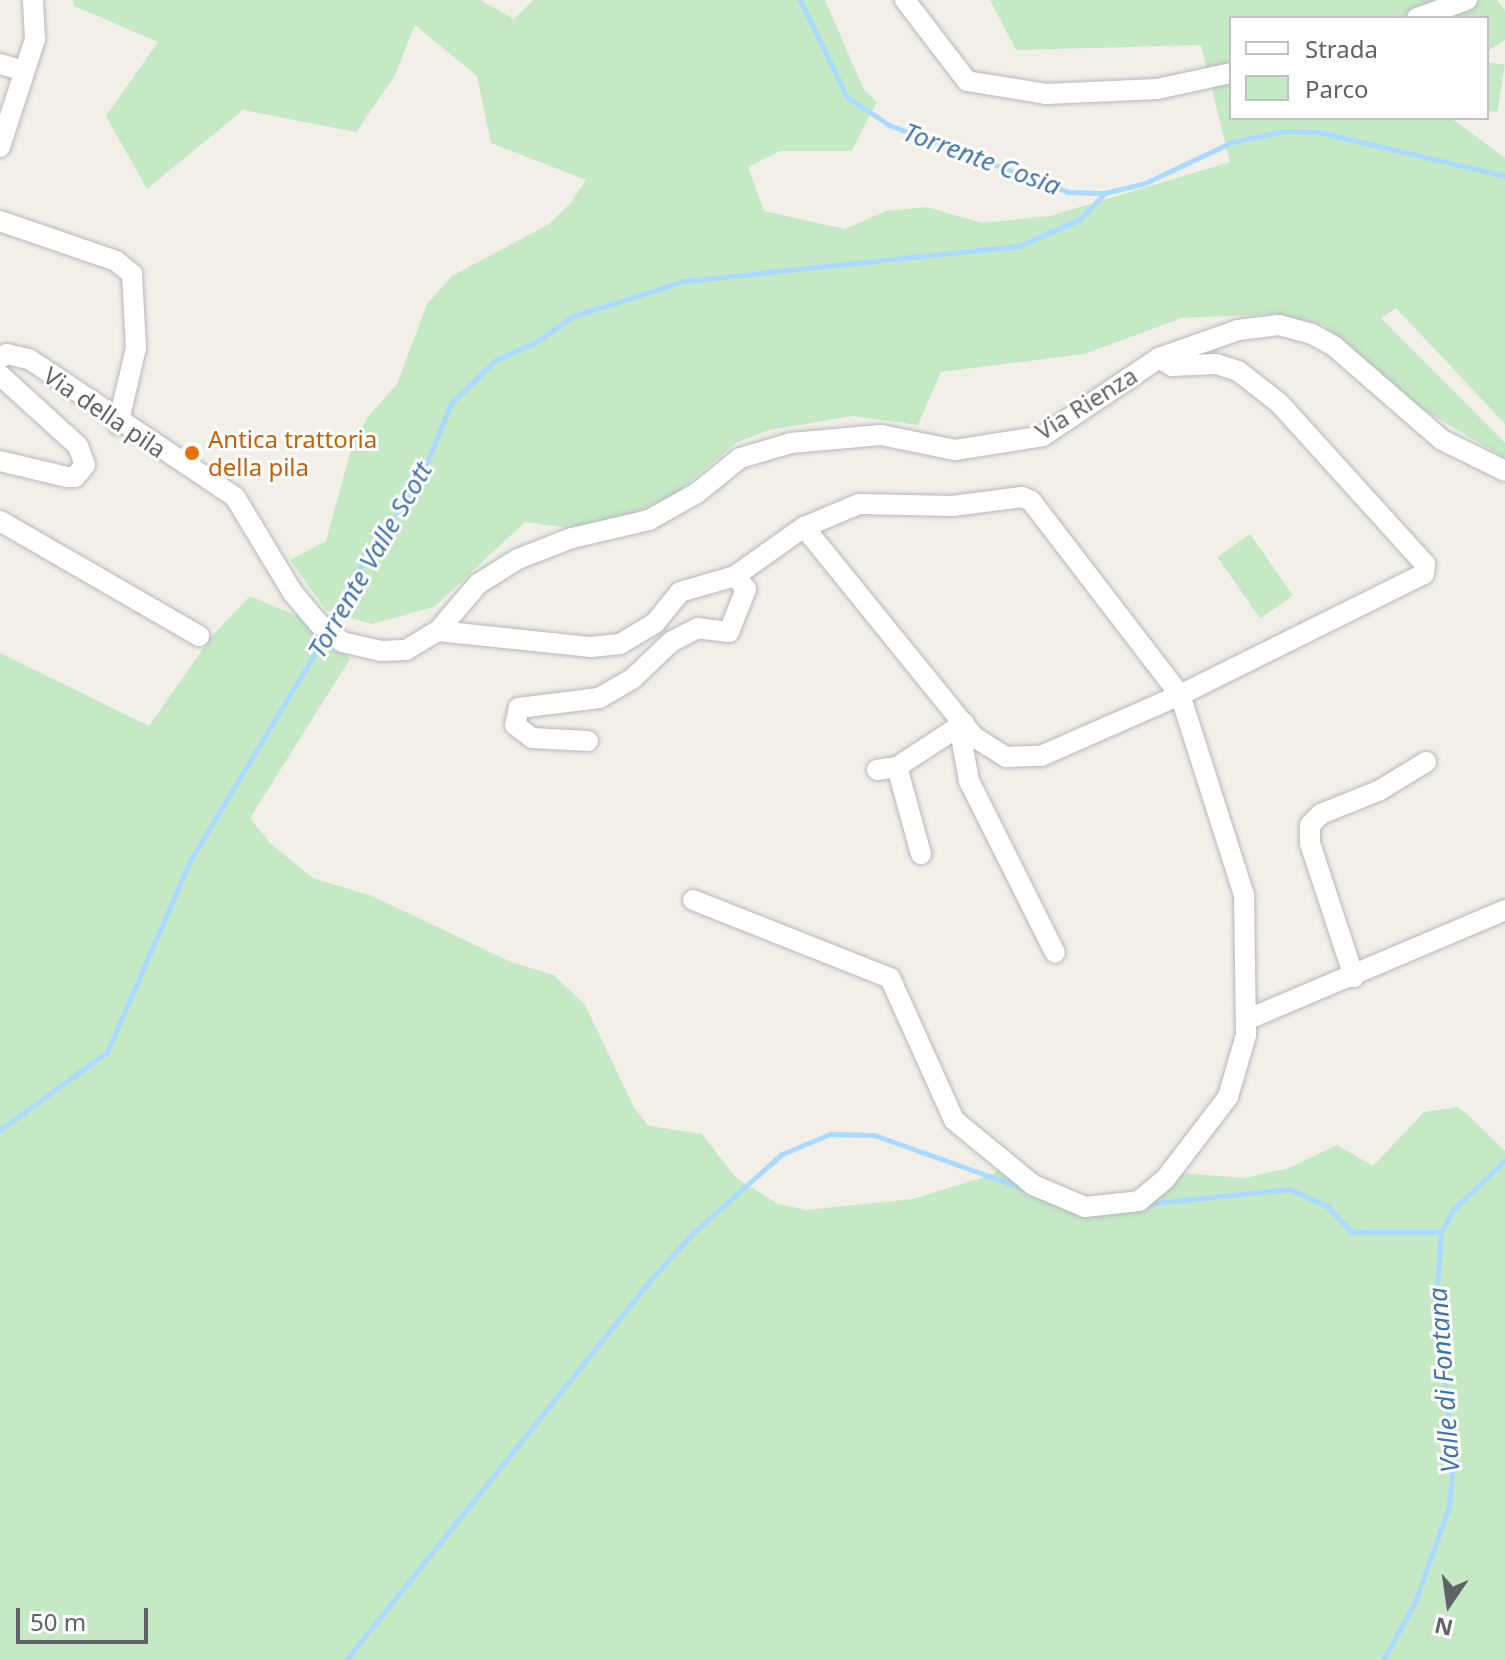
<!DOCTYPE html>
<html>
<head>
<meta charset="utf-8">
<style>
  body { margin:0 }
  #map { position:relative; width:1505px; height:1660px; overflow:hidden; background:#f1efe8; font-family:"Noto Sans",sans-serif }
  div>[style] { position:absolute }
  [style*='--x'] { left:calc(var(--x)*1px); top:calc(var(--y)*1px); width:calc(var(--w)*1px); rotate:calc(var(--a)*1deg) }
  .green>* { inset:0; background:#c5e8c5; transform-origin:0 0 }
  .stream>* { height:5px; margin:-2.5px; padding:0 2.5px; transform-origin:2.5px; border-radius:2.5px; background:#aadaff }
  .roads { filter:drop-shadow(0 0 2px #b5b8bc) drop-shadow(0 0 2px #b5b8bc) }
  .minor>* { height:20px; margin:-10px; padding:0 10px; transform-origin:10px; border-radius:10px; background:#fff }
  .dots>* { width:22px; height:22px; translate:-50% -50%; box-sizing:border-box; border:4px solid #fff; border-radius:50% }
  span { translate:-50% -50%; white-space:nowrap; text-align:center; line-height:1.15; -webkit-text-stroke:6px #fff; paint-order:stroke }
  .street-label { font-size:24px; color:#5f6368 }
  .food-label { font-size:24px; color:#c56008 }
  .left { translate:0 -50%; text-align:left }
  .water-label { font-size:26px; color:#4174aa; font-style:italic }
  .legend { position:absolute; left:1229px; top:16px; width:260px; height:104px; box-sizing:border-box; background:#fff; border:2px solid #bfc1c3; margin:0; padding:10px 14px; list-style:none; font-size:24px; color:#5f6368 }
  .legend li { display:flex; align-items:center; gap:16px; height:40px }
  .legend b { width:40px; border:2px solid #bfc1c3 }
  .north { position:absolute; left:1409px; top:1564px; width:80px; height:80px; -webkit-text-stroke:6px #fff; paint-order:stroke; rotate:193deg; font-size:22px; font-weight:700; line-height:32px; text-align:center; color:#5f6368 }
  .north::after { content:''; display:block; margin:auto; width:28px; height:36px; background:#5f6368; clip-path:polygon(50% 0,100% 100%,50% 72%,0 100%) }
  .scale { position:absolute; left:16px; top:1608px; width:132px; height:36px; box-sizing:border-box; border:4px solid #5f6368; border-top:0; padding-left:10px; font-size:24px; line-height:28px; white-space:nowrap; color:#5f6368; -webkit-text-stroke:6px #fff; paint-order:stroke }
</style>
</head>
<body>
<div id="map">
  <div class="green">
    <i style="clip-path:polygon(73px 0,480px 0,514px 19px,533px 0,825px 0,864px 90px,877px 102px,851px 151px,780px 151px,748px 167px,764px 211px,845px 229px,886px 211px,927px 207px,982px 223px,1050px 216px,1230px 162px,1201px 45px,1016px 50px,990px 0,1497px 0,1505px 10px,1505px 40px,1487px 51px,1487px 18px,1231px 18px,1231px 118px,1451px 118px,1505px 158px,1505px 424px,1396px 308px,1381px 318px,1505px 443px,1505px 458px,1410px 402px,1324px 325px,1275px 314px,1182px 318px,1084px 354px,941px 372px,918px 425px,853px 416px,769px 430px,736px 443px,673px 496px,624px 517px,569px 528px,525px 522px,434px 607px,371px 624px,326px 610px,290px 560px,326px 541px,352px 446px,368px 417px,397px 384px,427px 304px,452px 276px,549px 224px,570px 204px,586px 180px,491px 143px,477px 76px,415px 25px,394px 77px,356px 132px,243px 110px,147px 189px,106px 116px,158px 42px,74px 6px)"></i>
    <i style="left:1487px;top:62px;width:18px;height:48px;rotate:9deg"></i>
    <i style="left:1250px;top:534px;width:75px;height:40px;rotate:55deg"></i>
    <i style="clip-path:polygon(250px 596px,307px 620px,350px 659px,250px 818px,271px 844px,313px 878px,372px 896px,511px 962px,554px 975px,585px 1005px,635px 1109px,649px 1126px,702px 1134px,736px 1178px,778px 1204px,806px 1210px,913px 1199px,994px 1174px,1009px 1155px,1052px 1190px,1087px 1203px,1143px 1192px,1167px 1172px,1245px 1178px,1289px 1168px,1337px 1145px,1373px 1166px,1424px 1112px,1457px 1107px,1466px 1113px,1505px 1151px,1505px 1660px,0 1660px,0 653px,149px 726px,212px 636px)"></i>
  </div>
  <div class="stream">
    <i style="--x:800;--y:0;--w:108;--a:64.1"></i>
    <i style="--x:847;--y:97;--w:50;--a:33.7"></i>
    <i style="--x:889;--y:125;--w:191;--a:20.5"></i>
    <i style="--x:1068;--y:192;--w:37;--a:2"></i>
    <i style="--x:1105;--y:193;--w:41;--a:-14"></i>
    <i style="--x:1145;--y:183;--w:96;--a:-25.2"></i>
    <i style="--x:1232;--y:142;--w:53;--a:-11.9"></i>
    <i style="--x:1284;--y:131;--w:35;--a:2"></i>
    <i style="--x:1319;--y:132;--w:191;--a:13.3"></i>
    <i style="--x:330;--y:627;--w:73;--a:-63.1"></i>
    <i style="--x:363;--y:562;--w:98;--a:-55"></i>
    <i style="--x:419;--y:482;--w:85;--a:-67.9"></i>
    <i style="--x:451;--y:403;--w:62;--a:-43.7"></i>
    <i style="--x:496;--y:360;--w:46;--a:-24.3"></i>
    <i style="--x:538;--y:341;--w:43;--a:-35.5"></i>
    <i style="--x:573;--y:316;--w:116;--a:-17.5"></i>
    <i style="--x:684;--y:281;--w:337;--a:-6"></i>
    <i style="--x:1019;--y:246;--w:67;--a:-23.9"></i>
    <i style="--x:1080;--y:219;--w:36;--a:-46"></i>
    <i style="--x:0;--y:1130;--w:132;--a:-36.1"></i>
    <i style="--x:107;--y:1052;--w:208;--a:-66.5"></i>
    <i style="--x:190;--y:861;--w:262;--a:-59"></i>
    <i style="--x:1146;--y:1204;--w:144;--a:-6"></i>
    <i style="--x:1289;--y:1189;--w:42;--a:24.1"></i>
    <i style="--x:1327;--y:1206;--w:36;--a:46"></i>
    <i style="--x:1352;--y:1232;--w:89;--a:0"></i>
    <i style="--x:346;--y:1660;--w:489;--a:-51.3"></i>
    <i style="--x:652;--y:1278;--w:61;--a:-47.7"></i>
    <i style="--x:693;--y:1233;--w:119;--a:-41.6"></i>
    <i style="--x:782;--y:1154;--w:52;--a:-22.6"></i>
    <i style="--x:830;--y:1134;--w:44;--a:1.3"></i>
    <i style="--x:874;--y:1135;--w:161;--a:19.6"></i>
    <i style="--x:1383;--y:1660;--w:66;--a:-61.1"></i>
    <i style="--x:1415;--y:1602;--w:102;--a:-70.5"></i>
    <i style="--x:1449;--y:1506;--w:44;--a:-84.8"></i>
    <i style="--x:1453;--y:1462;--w:165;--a:-95.9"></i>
    <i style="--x:1436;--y:1298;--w:66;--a:-85.7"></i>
    <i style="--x:1441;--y:1232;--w:24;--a:-62"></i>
    <i style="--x:1452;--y:1211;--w:74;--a:-43.9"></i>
  </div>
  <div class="roads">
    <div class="minor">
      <i style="--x:905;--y:0;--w:102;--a:52.6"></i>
      <i style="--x:967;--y:81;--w:80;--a:9.3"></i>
      <i style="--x:1046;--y:94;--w:111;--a:-2.6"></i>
      <i style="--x:1157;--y:89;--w:76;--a:-12.2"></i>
      <i style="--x:1417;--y:18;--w:53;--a:-19.8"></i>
      <i style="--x:0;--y:64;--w:25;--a:16"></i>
      <i style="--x:0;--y:147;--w:114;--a:-72"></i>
      <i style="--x:35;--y:39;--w:39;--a:-93"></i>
      <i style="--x:0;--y:221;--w:123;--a:19"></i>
      <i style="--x:116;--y:261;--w:21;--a:39"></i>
      <i style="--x:132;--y:274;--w:74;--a:86.9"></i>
      <i style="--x:136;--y:348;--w:78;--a:103.3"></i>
      <i style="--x:0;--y:358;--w:8;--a:-30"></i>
      <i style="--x:7;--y:354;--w:23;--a:13"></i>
      <i style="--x:29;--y:359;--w:248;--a:33.8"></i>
      <i style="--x:235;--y:497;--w:112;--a:58.9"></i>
      <i style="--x:293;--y:593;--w:39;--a:50"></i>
      <i style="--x:318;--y:623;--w:31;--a:38"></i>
      <i style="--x:342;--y:642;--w:39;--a:13"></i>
      <i style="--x:380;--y:651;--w:26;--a:-2"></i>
      <i style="--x:406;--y:650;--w:37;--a:-31"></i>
      <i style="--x:438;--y:631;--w:62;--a:-49.6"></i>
      <i style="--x:478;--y:584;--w:47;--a:-32"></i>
      <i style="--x:518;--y:559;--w:58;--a:-21.3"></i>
      <i style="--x:572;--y:538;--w:79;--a:-13.2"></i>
      <i style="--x:649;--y:520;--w:55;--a:-29.4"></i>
      <i style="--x:697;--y:493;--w:55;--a:-39.1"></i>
      <i style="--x:740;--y:458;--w:53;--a:-16.4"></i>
      <i style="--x:791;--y:443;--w:90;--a:-5.1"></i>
      <i style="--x:881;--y:435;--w:76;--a:11.5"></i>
      <i style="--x:955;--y:450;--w:89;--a:-9"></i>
      <i style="--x:1043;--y:436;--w:140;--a:-33.9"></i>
      <i style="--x:1159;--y:358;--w:84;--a:-19.5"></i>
      <i style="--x:1238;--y:330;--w:41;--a:-7"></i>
      <i style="--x:1279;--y:325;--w:34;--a:15"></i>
      <i style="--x:1312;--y:334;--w:26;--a:29"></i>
      <i style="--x:1335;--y:347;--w:142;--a:41"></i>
      <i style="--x:1442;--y:440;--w:70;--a:26.2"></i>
      <i style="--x:0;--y:375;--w:105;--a:42.3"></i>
      <i style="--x:78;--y:446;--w:20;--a:70"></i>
      <i style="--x:85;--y:465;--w:16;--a:130"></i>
      <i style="--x:75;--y:477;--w:8;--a:180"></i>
      <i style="--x:67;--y:477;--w:69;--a:-166.6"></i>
      <i style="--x:0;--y:521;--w:230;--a:30"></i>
      <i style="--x:735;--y:576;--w:85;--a:-35.4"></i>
      <i style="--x:804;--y:527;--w:270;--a:51"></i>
      <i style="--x:974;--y:737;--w:38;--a:32"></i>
      <i style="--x:1006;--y:757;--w:35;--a:-2"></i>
      <i style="--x:1041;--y:756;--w:152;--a:-23.7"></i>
      <i style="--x:1180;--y:695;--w:272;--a:-26.4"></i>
      <i style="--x:1424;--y:574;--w:10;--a:-84"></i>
      <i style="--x:1425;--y:564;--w:217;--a:-132.2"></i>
      <i style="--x:1279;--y:403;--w:52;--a:-142"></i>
      <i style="--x:1238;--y:371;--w:22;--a:-162"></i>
      <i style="--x:1217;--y:364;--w:45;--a:177.5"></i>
      <i style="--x:1172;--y:366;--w:15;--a:-148"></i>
      <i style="--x:438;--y:631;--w:154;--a:6"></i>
      <i style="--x:591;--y:647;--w:29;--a:-6"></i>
      <i style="--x:620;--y:644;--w:41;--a:-31"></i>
      <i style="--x:655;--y:623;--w:40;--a:-51"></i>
      <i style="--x:680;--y:592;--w:57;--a:-16.2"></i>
      <i style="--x:735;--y:576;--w:17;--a:50"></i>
      <i style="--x:746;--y:589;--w:46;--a:111.6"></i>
      <i style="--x:729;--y:632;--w:31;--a:-173"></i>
      <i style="--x:698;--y:628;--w:30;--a:153"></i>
      <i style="--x:671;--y:642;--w:54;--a:136.5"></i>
      <i style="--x:632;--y:679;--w:38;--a:150"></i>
      <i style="--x:599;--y:698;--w:81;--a:172.9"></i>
      <i style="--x:519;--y:708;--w:17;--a:103"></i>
      <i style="--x:515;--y:725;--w:21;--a:37"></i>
      <i style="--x:532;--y:738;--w:56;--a:3.1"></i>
      <i style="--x:964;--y:723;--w:13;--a:103"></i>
      <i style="--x:961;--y:736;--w:46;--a:79.9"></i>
      <i style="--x:969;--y:781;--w:192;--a:63.4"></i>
      <i style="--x:877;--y:770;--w:20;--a:-9"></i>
      <i style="--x:921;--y:854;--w:90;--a:-105.4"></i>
      <i style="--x:897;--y:767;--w:80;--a:-33.3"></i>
      <i style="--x:693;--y:900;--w:212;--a:21.6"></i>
      <i style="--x:890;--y:978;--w:156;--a:65.7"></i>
      <i style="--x:954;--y:1120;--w:102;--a:39.4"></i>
      <i style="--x:1033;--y:1185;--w:56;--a:22.9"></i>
      <i style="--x:1085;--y:1207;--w:54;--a:-6.3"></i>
      <i style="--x:1139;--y:1201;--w:35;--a:-40"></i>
      <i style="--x:1166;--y:1178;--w:102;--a:-52.6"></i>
      <i style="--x:1228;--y:1097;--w:65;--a:-73.8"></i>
      <i style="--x:1246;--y:1035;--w:140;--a:-90.8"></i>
      <i style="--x:1244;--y:895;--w:210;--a:-107.7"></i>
      <i style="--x:1180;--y:695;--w:245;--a:-127.5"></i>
      <i style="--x:1031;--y:501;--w:10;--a:-156"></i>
      <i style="--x:1022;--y:497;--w:70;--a:172.6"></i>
      <i style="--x:953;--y:506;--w:94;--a:-178.8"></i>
      <i style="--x:859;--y:504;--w:60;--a:157.3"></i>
      <i style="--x:1354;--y:977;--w:141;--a:-108.2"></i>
      <i style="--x:1310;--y:843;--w:18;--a:-90"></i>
      <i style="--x:1310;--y:825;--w:16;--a:-45"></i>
      <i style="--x:1321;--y:814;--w:64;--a:-22.1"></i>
      <i style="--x:1380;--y:790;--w:54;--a:-31.3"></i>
      <i style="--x:1246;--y:1020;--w:281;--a:-23"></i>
    </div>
  </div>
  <div class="dots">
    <i style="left:192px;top:453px;background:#e8710a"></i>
  </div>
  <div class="street-label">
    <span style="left:1086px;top:403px;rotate:-32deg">Via Rienza</span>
    <span style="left:105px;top:412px;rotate:34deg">Via della pila</span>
  </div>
  <div class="food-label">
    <span class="left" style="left:208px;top:453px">Antica trattoria<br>della pila</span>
  </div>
  <div class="water-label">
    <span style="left:982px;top:159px;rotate:20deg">Torrente Cosia</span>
    <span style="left:370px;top:560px;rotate:-60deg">Torrente Valle Scott</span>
    <span style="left:1444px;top:1380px;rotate:-94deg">Valle di Fontana</span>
  </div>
  <ul class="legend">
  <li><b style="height:10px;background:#fff"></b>Strada</li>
  <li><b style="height:22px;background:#c5e8c5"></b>Parco</li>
  </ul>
  <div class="north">N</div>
  <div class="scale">50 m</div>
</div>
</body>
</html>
